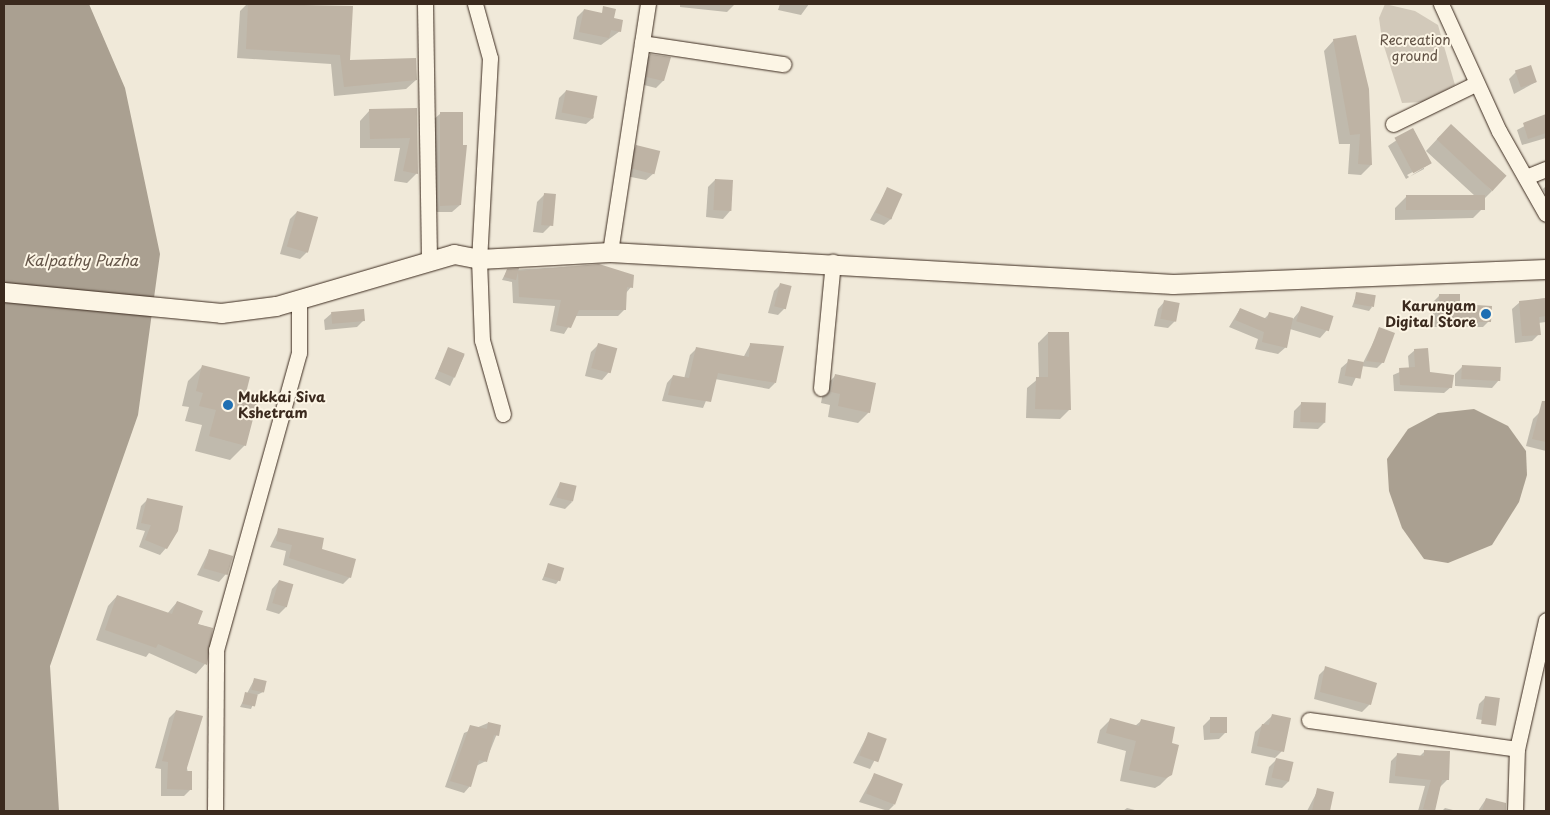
<!DOCTYPE html>
<html>
<head>
<meta charset="utf-8">
<style>
  body { margin:0 }
  #map { position:relative; width:1550px; height:815px; overflow:hidden; background:#f0e9d9; font-family:"Playpen Sans",sans-serif }
  div>[style] { position:absolute }
  [style*='--x'] { left:calc(var(--x)*1px); top:calc(var(--y)*1px); width:calc(var(--w)*1px); rotate:calc(var(--a)*1deg) }
  .green>* { inset:0; background:#d2c9ba }
  .water>* { inset:0; background:#aaa091 }
  .shadow>* { inset:0; background:#0003; transform-origin:0 0 }
  .building>* { inset:0; background:#beb3a4; transform-origin:0 0 }
  .roads { filter:drop-shadow(0 0 1px #3b2a1e) drop-shadow(0 0 1px #3b2a1e) }
  .minor>* { height:15px; margin:-7.5px; padding:0 7.5px; transform-origin:7.5px; border-radius:7.5px; background:#fcf5e5 }
  .major>* { height:19px; margin:-9.5px; padding:0 9.5px; transform-origin:9.5px; border-radius:9.5px; background:#fcf5e5 }
  .dots>* { width:14px; height:14px; translate:-50% -50%; box-sizing:border-box; border:2px solid #fcf5e5; border-radius:50% }
  span { translate:-50% -50%; white-space:nowrap; text-align:center; line-height:1.15; -webkit-text-stroke:4px #fcf5e5; paint-order:stroke }
  .park-label { font-size:14px; color:#615245 }
  .poi-label { font-size:14px; color:#3b2a1e; font-weight:700 }
  .right { translate:-100% -50%; text-align:right }
  .left { translate:0 -50%; text-align:left }
  .water-label { font-size:15px; color:#625346; font-style:italic }
  .frame { position:absolute; inset:0; border:5px solid #3b2a1e; pointer-events:none }
</style>
</head>
<body>
<div id="map">
  <div class="green">
    <i style="clip-path:polygon(1385px 4px,1415px 11px,1438px 25px,1455px 85px,1423px 102px,1402px 103px,1382px 40px,1379px 18px)"></i>
  </div>
  <div class="water">
    <i style="clip-path:polygon(4px 4px,89px 4px,125px 88px,160px 254px,138px 415px,50px 666px,59px 811px,4px 811px)"></i>
    <i style="clip-path:polygon(1474px 409px,1508px 426px,1526px 451px,1527px 475px,1519px 502px,1492px 545px,1448px 563px,1424px 559px,1402px 528px,1389px 491px,1387px 459px,1408px 429px,1438px 413px)"></i>
  </div>
  <div class="shadow">
    <i style="clip-path:polygon(247px 4px,352px 7px,348px 61px,416px 80px,406px 89px,334px 96px,331px 64px,237px 58px,240px 11px)"></i>
    <i style="clip-path:polygon(680px 4px,735px 4px,727px 12px,680px 7px)"></i>
    <i style="clip-path:polygon(780px 4px,809px 4px,801px 15px,778px 10px)"></i>
    <i style="clip-path:polygon(584px 10px,620px 31px,601px 45px,573px 39px,577px 17px)"></i>
    <i style="clip-path:polygon(1334px 40px,1371px 165px,1361px 175px,1348px 174px,1350px 144px,1339px 144px,1324px 51px)"></i>
    <i style="clip-path:polygon(650px 55px,669px 58px,663px 81px,656px 88px,640px 84px,643px 62px)"></i>
    <i style="clip-path:polygon(1516px 72px,1536px 82px,1514px 94px,1509px 79px)"></i>
    <i style="clip-path:polygon(566px 91px,594px 117px,586px 124px,555px 119px,559px 98px)"></i>
    <i style="clip-path:polygon(416px 109px,417px 173px,407px 183px,394px 181px,400px 148px,360px 148px,360px 121px,370px 110px)"></i>
    <i style="clip-path:polygon(441px 113px,460px 205px,452px 212px,434px 212px,433px 120px)"></i>
    <i style="clip-path:polygon(1544px 116px,1546px 138px,1522px 145px,1517px 130px)"></i>
    <i style="clip-path:polygon(evenodd,1413px 129px,1431px 163px,1406px 179px,1388px 146px,1413px 129px,1424px 166px,1424px 169px,1409px 177px,1407px 175px,1424px 166px)"></i>
    <i style="clip-path:polygon(1440px 136px,1492px 191px,1484px 199px,1484px 207px,1473px 218px,1395px 220px,1395px 208px,1406px 197px,1475px 196px,1426px 151px)"></i>
    <i style="clip-path:polygon(636px 147px,654px 173px,646px 180px,626px 176px,629px 154px)"></i>
    <i style="clip-path:polygon(715px 180px,730px 211px,723px 219px,706px 217px,708px 187px)"></i>
    <i style="clip-path:polygon(1546px 186px,1546px 195px,1543px 189px)"></i>
    <i style="clip-path:polygon(887px 189px,892px 218px,884px 225px,870px 220px)"></i>
    <i style="clip-path:polygon(545px 194px,550px 226px,543px 233px,533px 232px,537px 202px)"></i>
    <i style="clip-path:polygon(297px 212px,307px 252px,300px 259px,280px 254px,290px 219px)"></i>
    <i style="clip-path:polygon(599px 265px,631px 287px,626px 293px,625px 309px,618px 316px,575px 316px,564px 334px,550px 331px,555px 306px,513px 303px,512px 282px,502px 280px,507px 270px)"></i>
    <i style="clip-path:polygon(781px 284px,785px 308px,778px 315px,768px 313px,774px 291px)"></i>
    <i style="clip-path:polygon(1357px 293px,1372px 307px,1369px 311px,1352px 307px)"></i>
    <i style="clip-path:polygon(1439px 296px,1489px 321px,1483px 327px,1433px 327px,1433px 302px)"></i>
    <i style="clip-path:polygon(1546px 298px,1546px 322px,1538px 323px,1539px 334px,1532px 341px,1515px 343px,1512px 309px,1520px 302px)"></i>
    <i style="clip-path:polygon(1165px 301px,1175px 321px,1168px 328px,1154px 326px,1158px 309px)"></i>
    <i style="clip-path:polygon(1302px 308px,1327px 330px,1320px 338px,1290px 329px,1286px 347px,1278px 354px,1255px 349px,1258px 339px,1229px 327px,1240px 309px,1264px 319px,1269px 314px,1293px 319px)"></i>
    <i style="clip-path:polygon(332px 313px,364px 320px,357px 327px,325px 330px,324px 320px)"></i>
    <i style="clip-path:polygon(1380px 329px,1383px 362px,1377px 368px,1361px 366px,1352px 386px,1338px 383px,1341px 368px,1349px 361px,1363px 363px)"></i>
    <i style="clip-path:polygon(1048px 333px,1070px 409px,1060px 419px,1026px 418px,1027px 388px,1039px 378px,1038px 343px)"></i>
    <i style="clip-path:polygon(598px 345px,609px 372px,602px 380px,585px 376px,591px 352px)"></i>
    <i style="clip-path:polygon(750px 345px,775px 383px,769px 389px,715px 379px,703px 408px,662px 401px,667px 383px,673px 376px,684px 379px,690px 355px,696px 349px,743px 358px)"></i>
    <i style="left:449px;top:348px;width:17px;height:34px;rotate:25deg"></i>
    <i style="clip-path:polygon(1415px 350px,1428px 373px,1451px 387px,1444px 393px,1394px 391px,1393px 375px,1409px 368px,1408px 356px)"></i>
    <i style="clip-path:polygon(203px 366px,244px 394px,245px 445px,230px 460px,195px 451px,202px 425px,185px 421px,189px 407px,182px 406px,188px 381px)"></i>
    <i style="clip-path:polygon(1462px 367px,1499px 380px,1492px 388px,1455px 386px,1455px 374px)"></i>
    <i style="clip-path:polygon(835px 376px,869px 412px,858px 423px,828px 417px,830px 405px,821px 403px,824px 387px)"></i>
    <i style="clip-path:polygon(1301px 404px,1325px 422px,1318px 429px,1293px 428px,1294px 411px)"></i>
    <i style="clip-path:polygon(1540px 412px,1546px 413px,1546px 451px,1526px 446px,1533px 419px)"></i>
    <i style="clip-path:polygon(560px 483px,572px 502px,565px 509px,549px 505px)"></i>
    <i style="clip-path:polygon(147px 500px,166px 548px,160px 555px,139px 547px,145px 531px,136px 529px,141px 506px)"></i>
    <i style="clip-path:polygon(279px 529px,320px 550px,350px 577px,343px 584px,283px 565px,286px 551px,270px 547px)"></i>
    <i style="clip-path:polygon(209px 551px,226px 574px,219px 582px,197px 575px)"></i>
    <i style="clip-path:polygon(549px 564px,559px 580px,556px 584px,542px 580px)"></i>
    <i style="clip-path:polygon(279px 581px,292px 585px,286px 607px,279px 614px,266px 610px,272px 589px)"></i>
    <i style="clip-path:polygon(117px 596px,167px 614px,177px 602px,197px 624px,211px 628px,205px 664px,196px 674px,149px 653px,146px 657px,96px 640px,108px 606px)"></i>
    <i style="clip-path:polygon(1326px 668px,1370px 704px,1362px 712px,1314px 699px,1319px 675px)"></i>
    <i style="clip-path:polygon(254px 680px,263px 692px,257px 695px,251px 709px,240px 707px)"></i>
    <i style="clip-path:polygon(1486px 697px,1489px 721px,1476px 719px,1479px 704px)"></i>
    <i style="clip-path:polygon(176px 711px,191px 789px,184px 796px,161px 796px,161px 769px,155px 768px,169px 718px)"></i>
    <i style="clip-path:polygon(1272px 716px,1282px 751px,1275px 758px,1251px 753px,1255px 732px)"></i>
    <i style="clip-path:polygon(1211px 718px,1226px 732px,1219px 739px,1204px 740px,1203px 726px)"></i>
    <i style="clip-path:polygon(1111px 719px,1135px 726px,1141px 721px,1170px 744px,1171px 774px,1160px 785px,1155px 788px,1120px 781px,1126px 751px,1097px 743px,1100px 730px)"></i>
    <i style="clip-path:polygon(488px 723px,500px 726px,486px 761px,476px 766px,470px 786px,464px 793px,445px 787px,464px 733px)"></i>
    <i style="clip-path:polygon(868px 734px,885px 740px,870px 769px,853px 763px)"></i>
    <i style="clip-path:polygon(1425px 751px,1447px 780px,1440px 787px,1434px 811px,1418px 811px,1425px 786px,1389px 783px,1391px 761px,1397px 755px,1420px 756px)"></i>
    <i style="clip-path:polygon(1276px 760px,1289px 781px,1282px 788px,1265px 785px,1269px 767px)"></i>
    <i style="clip-path:polygon(874px 775px,894px 805px,888px 811px,859px 802px)"></i>
    <i style="clip-path:polygon(1318px 790px,1333px 793px,1328px 811px,1307px 811px)"></i>
    <i style="clip-path:polygon(1486px 799px,1505px 804px,1504px 811px,1478px 811px)"></i>
    <i style="clip-path:polygon(1127px 808px,1139px 811px,1123px 811px)"></i>
    <i style="clip-path:polygon(1445px 808px,1457px 811px,1442px 811px)"></i>
  </div>
  <div class="building">
    <i style="clip-path:polygon(248px 4px,353px 6px,350px 60px,416px 58px,417px 80px,344px 87px,340px 55px,246px 49px)"></i>
    <i style="clip-path:polygon(603px 6px,616px 9px,614px 18px,623px 20px,621px 32px,611px 30px,609px 38px,579px 32px,584px 9px,602px 13px)"></i>
    <i style="clip-path:polygon(1356px 35px,1369px 89px,1372px 165px,1358px 164px,1360px 134px,1350px 135px,1333px 39px)"></i>
    <i style="clip-path:polygon(650px 54px,671px 57px,664px 81px,646px 77px)"></i>
    <i style="left:1531px;top:65px;width:18px;height:17px;rotate:71deg"></i>
    <i style="left:566px;top:90px;width:32px;height:23px;rotate:11deg"></i>
    <i style="clip-path:polygon(417px 108px,418px 174px,403px 171px,410px 138px,370px 139px,369px 109px)"></i>
    <i style="clip-path:polygon(440px 112px,463px 112px,463px 145px,467px 145px,461px 205px,440px 206px)"></i>
    <i style="clip-path:polygon(1546px 114px,1546px 133px,1528px 139px,1523px 123px)"></i>
    <i style="left:1451px;top:124px;width:76px;height:21px;rotate:43deg"></i>
    <i style="left:1413px;top:128px;width:40px;height:21px;rotate:62deg"></i>
    <i style="left:636px;top:145px;width:25px;height:24px;rotate:14deg"></i>
    <i style="left:715px;top:179px;width:18px;height:31px;rotate:3deg"></i>
    <i style="left:887px;top:187px;width:17px;height:28px;rotate:24deg"></i>
    <i style="left:544px;top:193px;width:12px;height:32px;rotate:5deg"></i>
    <i style="left:1406px;top:195px;width:79px;height:15px"></i>
    <i style="left:297px;top:211px;width:22px;height:37px;rotate:16deg"></i>
    <i style="clip-path:polygon(599px 264px,634px 275px,633px 288px,627px 287px,626px 310px,579px 310px,571px 328px,556px 325px,561px 300px,519px 297px,518px 271px)"></i>
    <i style="clip-path:polygon(519px 268px,516px 280px,504px 277px,507px 269px)"></i>
    <i style="left:780px;top:283px;width:12px;height:24px;rotate:14deg"></i>
    <i style="left:1356px;top:292px;width:20px;height:12px;rotate:9deg"></i>
    <i style="clip-path:polygon(1439px 294px,1460px 294px,1460px 304px,1492px 306px,1491px 322px,1438px 322px)"></i>
    <i style="clip-path:polygon(1546px 298px,1546px 316px,1539px 317px,1541px 335px,1522px 336px,1519px 301px)"></i>
    <i style="left:1164px;top:300px;width:16px;height:19px;rotate:11deg"></i>
    <i style="left:1301px;top:306px;width:34px;height:16px;rotate:17deg"></i>
    <i style="clip-path:polygon(1240px 308px,1267px 319px,1269px 312px,1293px 318px,1287px 348px,1262px 342px,1264px 332px,1235px 320px)"></i>
    <i style="left:364px;top:309px;width:12px;height:33px;rotate:85deg"></i>
    <i style="clip-path:polygon(1379px 327px,1395px 333px,1384px 363px,1366px 361px)"></i>
    <i style="clip-path:polygon(1048px 332px,1069px 332px,1071px 410px,1035px 409px,1036px 377px,1048px 377px)"></i>
    <i style="left:598px;top:343px;width:20px;height:26px;rotate:15deg"></i>
    <i style="clip-path:polygon(750px 343px,784px 346px,776px 383px,718px 373px,711px 402px,668px 395px,673px 375px,689px 378px,696px 347px,749px 357px)"></i>
    <i style="left:448px;top:347px;width:18px;height:26px;rotate:22deg"></i>
    <i style="clip-path:polygon(1428px 348px,1430px 372px,1454px 375px,1452px 388px,1400px 385px,1399px 368px,1415px 367px,1414px 349px)"></i>
    <i style="left:1348px;top:359px;width:16px;height:17px;rotate:11deg"></i>
    <i style="clip-path:polygon(202px 365px,250px 377px,246px 393px,259px 396px,246px 446px,209px 436px,216px 410px,199px 406px,203px 393px,196px 391px)"></i>
    <i style="left:1462px;top:365px;width:39px;height:14px;rotate:3deg"></i>
    <i style="clip-path:polygon(835px 374px,876px 383px,870px 413px,838px 406px,840px 394px,831px 392px)"></i>
    <i style="clip-path:polygon(1542px 401px,1546px 401px,1546px 442px,1532px 439px)"></i>
    <i style="left:1301px;top:402px;width:25px;height:20px;rotate:2deg"></i>
    <i style="left:560px;top:482px;width:17px;height:16px;rotate:13deg"></i>
    <i style="clip-path:polygon(147px 498px,183px 506px,178px 531px,167px 549px,145px 540px,151px 525px,141px 523px)"></i>
    <i style="clip-path:polygon(278px 528px,324px 538px,322px 549px,356px 559px,351px 578px,289px 558px,292px 545px,276px 541px)"></i>
    <i style="left:209px;top:549px;width:25px;height:20px;rotate:16deg"></i>
    <i style="left:548px;top:563px;width:17px;height:14px;rotate:17deg"></i>
    <i style="left:279px;top:580px;width:15px;height:24px;rotate:16deg"></i>
    <i style="clip-path:polygon(117px 595px,172px 614px,177px 601px,203px 611px,198px 624px,213px 628px,207px 665px,158px 644px,156px 648px,105px 630px)"></i>
    <i style="clip-path:polygon(1325px 666px,1377px 683px,1371px 705px,1320px 692px)"></i>
    <i style="left:254px;top:678px;width:13px;height:12px;rotate:13deg"></i>
    <i style="left:245px;top:692px;width:13px;height:12px;rotate:13deg"></i>
    <i style="left:1485px;top:696px;width:15px;height:28px;rotate:8deg"></i>
    <i style="clip-path:polygon(176px 710px,203px 716px,186px 771px,192px 771px,192px 790px,167px 789px,168px 762px,162px 761px)"></i>
    <i style="clip-path:polygon(1272px 714px,1291px 718px,1284px 752px,1257px 746px,1262px 724px,1269px 725px)"></i>
    <i style="left:1210px;top:717px;width:17px;height:16px"></i>
    <i style="clip-path:polygon(1110px 718px,1139px 726px,1141px 719px,1175px 727px,1172px 743px,1179px 745px,1172px 775px,1166px 778px,1129px 770px,1136px 741px,1106px 733px)"></i>
    <i style="clip-path:polygon(488px 722px,501px 725px,499px 736px,494px 735px,487px 762px,479px 760px,471px 787px,450px 781px,470px 725px,487px 729px)"></i>
    <i style="left:868px;top:732px;width:20px;height:25px;rotate:20deg"></i>
    <i style="clip-path:polygon(1424px 750px,1450px 751px,1449px 780px,1442px 780px,1435px 811px,1423px 809px,1431px 780px,1395px 776px,1397px 753px,1424px 756px)"></i>
    <i style="left:1276px;top:758px;width:18px;height:20px;rotate:13deg"></i>
    <i style="left:874px;top:773px;width:31px;height:22px;rotate:21deg"></i>
    <i style="clip-path:polygon(1317px 788px,1334px 792px,1330px 811px,1312px 811px)"></i>
    <i style="clip-path:polygon(1486px 798px,1506px 803px,1506px 811px,1482px 811px)"></i>
  </div>
  <div class="roads">
    <div class="minor">
      <i style="--x:475;--y:4;--w:56;--a:74.5"></i>
      <i style="--x:490;--y:58;--w:201;--a:93.1"></i>
      <i style="--x:479;--y:259;--w:81;--a:87.9"></i>
      <i style="--x:482;--y:340;--w:77;--a:74.2"></i>
      <i style="--x:1441;--y:4;--w:140;--a:65.5"></i>
      <i style="--x:1499;--y:131;--w:95;--a:60.5"></i>
      <i style="--x:425;--y:5;--w:257;--a:89.1"></i>
      <i style="--x:642;--y:43;--w:143;--a:8.5"></i>
      <i style="--x:1393;--y:124;--w:93;--a:-26"></i>
      <i style="--x:1526;--y:177;--w:22;--a:-22"></i>
      <i style="--x:610;--y:252;--w:251;--a:-81.3"></i>
      <i style="--x:821;--y:388;--w:127;--a:-84.6"></i>
      <i style="--x:1309;--y:720;--w:210;--a:7.9"></i>
      <i style="--x:215;--y:811;--w:161;--a:-89.6"></i>
      <i style="--x:216;--y:650;--w:308;--a:-74.4"></i>
      <i style="--x:299;--y:353;--w:53;--a:-90"></i>
      <i style="--x:1515;--y:811;--w:62;--a:-88.2"></i>
      <i style="--x:1517;--y:749;--w:132;--a:-77.3"></i>
    </div>
    <div class="major">
      <i style="--x:4;--y:292;--w:218;--a:5.5"></i>
      <i style="--x:221;--y:313;--w:55;--a:-7.3"></i>
      <i style="--x:276;--y:306;--w:185;--a:-16.3"></i>
      <i style="--x:454;--y:254;--w:25;--a:11"></i>
      <i style="--x:479;--y:259;--w:131;--a:-3.1"></i>
      <i style="--x:610;--y:252;--w:564;--a:3.25"></i>
      <i style="--x:1173;--y:284;--w:373;--a:-2.3"></i>
    </div>
  </div>
  <div class="dots">
    <i style="left:1486px;top:314px;background:#1f6fb2"></i>
    <i style="left:228px;top:405px;background:#1f6fb2"></i>
  </div>
  <div class="park-label">
    <span style="left:1415px;top:48px">Recreation<br>ground</span>
  </div>
  <div class="poi-label">
    <span class="right" style="left:1476px;top:314px">Karunyam<br>Digital Store</span>
    <span class="left" style="left:238px;top:405px">Mukkai Siva<br>Kshetram</span>
  </div>
  <div class="water-label">
    <span style="left:81px;top:260px">Kalpathy Puzha</span>
  </div>
  <div class="frame"></div>
</div>
</body>
</html>
